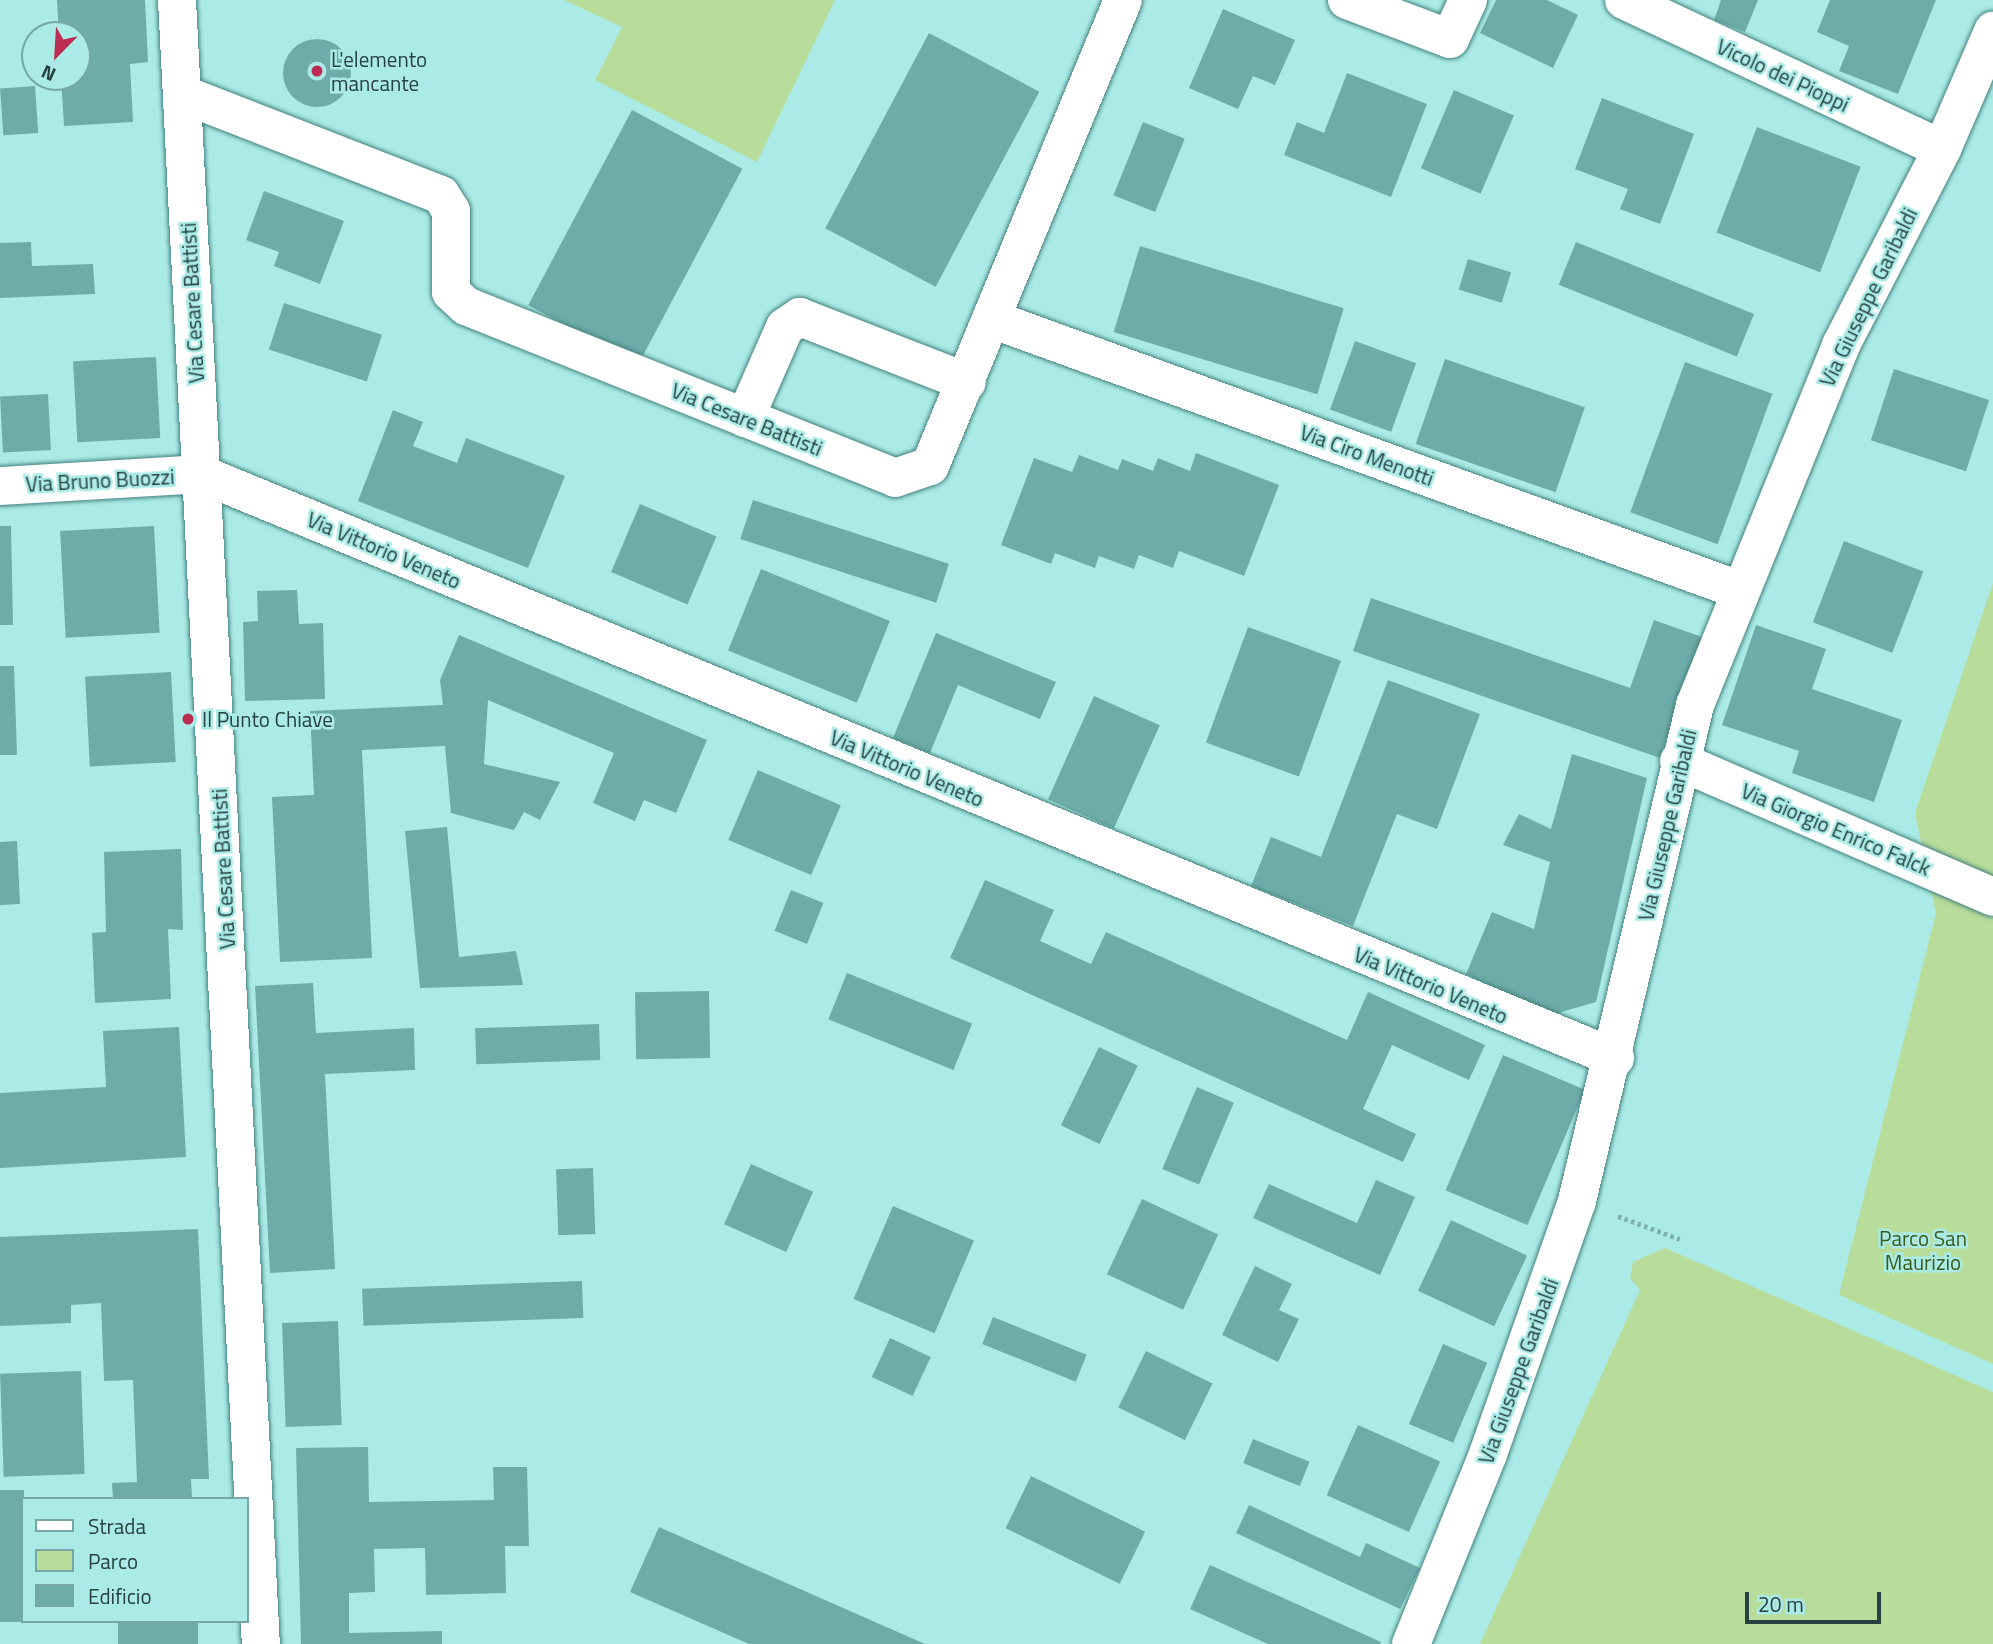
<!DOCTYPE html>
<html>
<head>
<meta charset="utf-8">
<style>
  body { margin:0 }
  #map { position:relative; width:1993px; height:1644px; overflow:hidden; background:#abebe7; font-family:"Titillium Web",sans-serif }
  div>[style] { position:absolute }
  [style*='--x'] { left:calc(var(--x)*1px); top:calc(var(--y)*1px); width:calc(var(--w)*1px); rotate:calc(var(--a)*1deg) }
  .green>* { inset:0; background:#b8dc9a }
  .building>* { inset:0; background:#6eaca9; transform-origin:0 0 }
  .round { border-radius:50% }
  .path>* { height:4.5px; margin-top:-2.25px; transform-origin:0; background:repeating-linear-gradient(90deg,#7eb0ad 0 3.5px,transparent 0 7px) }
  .roads { filter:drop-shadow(0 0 2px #42807d) drop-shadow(0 0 2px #42807d) }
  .minor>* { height:38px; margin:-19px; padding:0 19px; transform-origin:19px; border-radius:19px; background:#fff }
  .dots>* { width:19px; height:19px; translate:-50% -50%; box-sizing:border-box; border:4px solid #abebe7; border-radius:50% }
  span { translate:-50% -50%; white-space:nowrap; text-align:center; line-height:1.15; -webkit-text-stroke:5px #abebe7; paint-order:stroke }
  .poi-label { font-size:21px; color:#284241 }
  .left { translate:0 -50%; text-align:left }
  .street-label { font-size:21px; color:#284241 }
  .park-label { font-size:21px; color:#3b5b18 }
  .legend { position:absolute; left:21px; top:1497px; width:228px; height:126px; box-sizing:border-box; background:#abebe7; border:2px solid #77a7a5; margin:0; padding:9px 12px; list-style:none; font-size:21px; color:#284241 }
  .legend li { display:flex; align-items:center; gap:14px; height:35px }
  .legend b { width:35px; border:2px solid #77a7a5 }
  .north { position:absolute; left:21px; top:21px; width:70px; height:70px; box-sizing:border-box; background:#abebe7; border:2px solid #77a7a5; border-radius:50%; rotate:204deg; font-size:19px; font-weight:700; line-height:28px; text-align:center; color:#284241 }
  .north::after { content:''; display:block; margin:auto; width:24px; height:32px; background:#bd2d52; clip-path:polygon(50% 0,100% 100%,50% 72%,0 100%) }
  .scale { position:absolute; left:1745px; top:1592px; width:136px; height:32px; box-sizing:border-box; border:4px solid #284241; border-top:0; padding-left:9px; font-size:21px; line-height:24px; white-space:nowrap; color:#284241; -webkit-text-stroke:5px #abebe7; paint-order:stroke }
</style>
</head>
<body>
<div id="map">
  <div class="green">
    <i style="clip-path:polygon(564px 0,835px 0,757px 162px,595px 80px,622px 27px)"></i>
    <i style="clip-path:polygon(1993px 583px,1993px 1364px,1839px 1295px,1936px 913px,1915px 813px)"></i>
    <i style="clip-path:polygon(1665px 1248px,1993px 1392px,1993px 1644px,1480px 1644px,1640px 1290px,1630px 1278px,1633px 1262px)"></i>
  </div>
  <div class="building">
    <i style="clip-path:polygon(57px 0,145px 0,148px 62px,130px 64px,133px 122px,64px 126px,61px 77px,77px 77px,77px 35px,59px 35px)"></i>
    <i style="clip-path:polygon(1496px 0,1547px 0,1578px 15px,1553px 68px,1480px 33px)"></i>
    <i style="clip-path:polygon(1721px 0,1758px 0,1745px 32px,1714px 20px)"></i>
    <i style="clip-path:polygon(1830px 0,1936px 0,1898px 94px,1839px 71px,1849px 46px,1817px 32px)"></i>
    <i style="clip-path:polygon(1223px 9px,1295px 40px,1275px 85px,1253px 76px,1238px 109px,1189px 88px)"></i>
    <i style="left:929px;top:33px;width:125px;height:221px;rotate:28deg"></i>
    <i class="round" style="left:283px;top:39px;width:68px;height:68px"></i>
    <i style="clip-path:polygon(1347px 73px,1427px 104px,1391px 197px,1284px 155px,1297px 122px,1324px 133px)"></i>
    <i style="left:35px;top:86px;width:47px;height:35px;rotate:86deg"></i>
    <i style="left:1454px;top:90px;width:65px;height:85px;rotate:23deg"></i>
    <i style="clip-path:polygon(1602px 98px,1694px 134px,1660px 224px,1620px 209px,1628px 189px,1575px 169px)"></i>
    <i style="left:632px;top:110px;width:125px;height:221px;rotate:28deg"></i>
    <i style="left:1143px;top:122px;width:45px;height:79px;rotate:22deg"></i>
    <i style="left:1757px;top:127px;width:111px;height:113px;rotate:21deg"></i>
    <i style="clip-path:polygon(264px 191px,344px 221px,320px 284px,274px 266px,279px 252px,246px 240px)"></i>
    <i style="clip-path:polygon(31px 242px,32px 266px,93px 264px,95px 294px,0 298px,0 243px)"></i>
    <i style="left:1576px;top:242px;width:192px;height:46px;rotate:22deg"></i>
    <i style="left:1140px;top:246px;width:213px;height:90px;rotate:17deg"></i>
    <i style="left:1468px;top:259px;width:45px;height:32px;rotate:17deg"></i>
    <i style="left:284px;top:303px;width:103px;height:49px;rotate:18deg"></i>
    <i style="left:1355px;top:341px;width:65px;height:73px;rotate:20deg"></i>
    <i style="left:156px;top:357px;width:81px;height:83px;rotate:87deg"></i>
    <i style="left:1445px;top:359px;width:148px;height:90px;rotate:19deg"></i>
    <i style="left:1685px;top:362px;width:93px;height:160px;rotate:20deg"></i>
    <i style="left:1894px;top:369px;width:100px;height:75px;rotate:18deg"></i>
    <i style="left:48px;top:394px;width:56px;height:48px;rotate:87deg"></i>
    <i style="clip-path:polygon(393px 410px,423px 422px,413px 446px,457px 463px,466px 438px,565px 476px,528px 568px,358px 501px)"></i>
    <i style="clip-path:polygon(1196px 453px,1279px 485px,1244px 576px,1179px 551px,1173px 568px,1139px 555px,1134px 569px,1099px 556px,1095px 568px,1055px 553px,1051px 564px,1001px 545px,1034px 458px,1072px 472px,1079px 455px,1118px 470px,1122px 459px,1153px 471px,1158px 458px,1190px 471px)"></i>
    <i style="left:753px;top:500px;width:206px;height:41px;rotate:18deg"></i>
    <i style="left:640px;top:504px;width:83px;height:74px;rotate:23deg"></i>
    <i style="clip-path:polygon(0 526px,11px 526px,13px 625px,0 625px)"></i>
    <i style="left:154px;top:526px;width:107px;height:94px;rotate:87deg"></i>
    <i style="left:1844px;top:541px;width:85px;height:87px;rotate:21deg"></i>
    <i style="left:761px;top:569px;width:139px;height:88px;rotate:22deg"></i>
    <i style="clip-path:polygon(297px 590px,299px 624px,323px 623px,325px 699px,245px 701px,243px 622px,258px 621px,257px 591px)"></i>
    <i style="clip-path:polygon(1371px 598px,1630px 688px,1654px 620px,1702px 637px,1660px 758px,1353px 651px)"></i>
    <i style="clip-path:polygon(1756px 625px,1826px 649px,1812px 689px,1902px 720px,1874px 802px,1792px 773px,1799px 751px,1722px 725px)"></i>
    <i style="left:1248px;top:627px;width:99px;height:123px;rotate:20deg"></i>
    <i style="clip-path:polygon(936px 633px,1056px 682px,1040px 719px,958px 685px,930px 753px,893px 738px)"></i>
    <i style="clip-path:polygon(459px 635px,707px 740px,676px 813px,644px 800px,635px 821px,593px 803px,614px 753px,488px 700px,484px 764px,560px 782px,540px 820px,524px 812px,514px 830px,451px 813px,445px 746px,362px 750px,372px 958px,280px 962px,272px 797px,314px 795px,310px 711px,443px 705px,440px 680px)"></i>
    <i style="clip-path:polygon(0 666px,14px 666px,17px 755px,0 755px)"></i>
    <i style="left:171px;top:672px;width:90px;height:86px;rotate:87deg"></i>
    <i style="clip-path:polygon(1388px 680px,1480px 714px,1437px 829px,1397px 814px,1353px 926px,1251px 886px,1271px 837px,1321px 857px)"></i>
    <i style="left:1094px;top:696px;width:72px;height:113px;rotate:24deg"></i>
    <i style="clip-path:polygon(1572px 754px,1647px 778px,1596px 1002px,1551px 1015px,1466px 974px,1492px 912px,1534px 929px,1550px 862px,1503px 845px,1519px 814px,1551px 829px)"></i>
    <i style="left:758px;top:770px;width:90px;height:76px;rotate:23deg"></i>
    <i style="clip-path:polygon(447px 827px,459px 957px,516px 951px,523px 985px,420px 988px,405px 831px)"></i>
    <i style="clip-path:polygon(17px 841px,20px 904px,0 905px,0 842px)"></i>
    <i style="clip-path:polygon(181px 849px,183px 930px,168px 929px,171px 999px,95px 1003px,92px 933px,106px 932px,104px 852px)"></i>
    <i style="clip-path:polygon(985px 880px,1054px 910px,1040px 941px,1091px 964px,1106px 932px,1347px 1040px,1368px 992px,1485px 1045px,1469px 1080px,1392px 1045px,1363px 1109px,1416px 1134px,1403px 1162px,950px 958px)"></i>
    <i style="left:791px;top:890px;width:35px;height:44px;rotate:22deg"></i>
    <i style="left:847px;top:973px;width:135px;height:50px;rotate:22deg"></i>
    <i style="clip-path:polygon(313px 983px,316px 1033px,414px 1028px,415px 1070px,325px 1074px,335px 1269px,270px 1273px,255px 986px)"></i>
    <i style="left:709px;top:991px;width:67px;height:74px;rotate:89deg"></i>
    <i style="left:599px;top:1024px;width:36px;height:124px;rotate:88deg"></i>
    <i style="clip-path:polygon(179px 1027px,186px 1157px,0 1168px,0 1093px,106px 1087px,103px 1031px)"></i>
    <i style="left:1099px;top:1047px;width:43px;height:87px;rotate:26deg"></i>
    <i style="left:1503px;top:1055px;width:89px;height:147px;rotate:23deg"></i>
    <i style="left:1197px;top:1087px;width:40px;height:89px;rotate:23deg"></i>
    <i style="left:751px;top:1164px;width:68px;height:66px;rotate:24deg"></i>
    <i style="left:593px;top:1168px;width:66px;height:37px;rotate:88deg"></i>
    <i style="clip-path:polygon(1376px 1180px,1415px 1197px,1380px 1275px,1253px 1218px,1269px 1184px,1357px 1223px)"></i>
    <i style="left:1142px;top:1199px;width:84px;height:83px;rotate:25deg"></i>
    <i style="left:893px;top:1206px;width:88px;height:101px;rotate:23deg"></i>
    <i style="left:1451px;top:1220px;width:84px;height:78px;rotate:25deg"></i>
    <i style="clip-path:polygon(198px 1229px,209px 1479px,191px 1479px,192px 1499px,113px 1499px,112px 1483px,137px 1482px,133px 1380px,104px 1381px,101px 1303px,71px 1305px,71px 1323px,0 1326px,0 1237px)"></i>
    <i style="clip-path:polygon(1255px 1266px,1292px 1284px,1279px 1310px,1299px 1319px,1278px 1362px,1222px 1335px)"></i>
    <i style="left:582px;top:1281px;width:37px;height:220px;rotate:88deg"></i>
    <i style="left:993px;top:1317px;width:101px;height:29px;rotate:22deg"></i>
    <i style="left:338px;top:1321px;width:104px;height:56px;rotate:88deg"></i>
    <i style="left:890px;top:1338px;width:45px;height:43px;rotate:25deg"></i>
    <i style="left:1443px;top:1344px;width:48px;height:87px;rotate:23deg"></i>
    <i style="left:1146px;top:1351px;width:74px;height:63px;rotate:26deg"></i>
    <i style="left:81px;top:1371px;width:103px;height:81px;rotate:88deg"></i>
    <i style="left:1358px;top:1425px;width:90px;height:77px;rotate:24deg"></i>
    <i style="left:1253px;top:1439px;width:61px;height:26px;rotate:22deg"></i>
    <i style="clip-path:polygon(368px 1447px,369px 1502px,494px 1500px,493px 1467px,527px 1467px,529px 1546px,505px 1546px,506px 1593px,426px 1595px,425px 1548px,374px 1549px,375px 1592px,349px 1593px,349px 1633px,442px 1631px,442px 1644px,301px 1644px,296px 1448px)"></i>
    <i style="left:1031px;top:1476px;width:127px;height:58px;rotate:26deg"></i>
    <i style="left:24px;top:1490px;width:132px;height:24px;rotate:90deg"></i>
    <i style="clip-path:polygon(1249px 1505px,1360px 1557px,1366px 1543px,1420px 1568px,1400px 1609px,1236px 1533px)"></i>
    <i style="clip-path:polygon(659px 1527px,925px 1644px,749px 1644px,630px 1592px)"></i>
    <i style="clip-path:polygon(1210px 1565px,1381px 1642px,1380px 1644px,1268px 1644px,1190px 1609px)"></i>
    <i style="left:118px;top:1621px;width:80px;height:23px"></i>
  </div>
  <div class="path">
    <i style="--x:1618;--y:1216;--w:66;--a:20.4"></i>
  </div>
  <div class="roads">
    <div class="minor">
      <i style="--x:177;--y:0;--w:1646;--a:87.08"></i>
      <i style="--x:1347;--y:0;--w:110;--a:20.7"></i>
      <i style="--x:1450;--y:39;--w:43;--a:-65.2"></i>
      <i style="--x:1624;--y:0;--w:351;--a:25.1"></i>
      <i style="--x:182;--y:94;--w:278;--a:21.3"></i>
      <i style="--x:441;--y:195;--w:19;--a:58"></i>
      <i style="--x:451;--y:211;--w:81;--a:90"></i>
      <i style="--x:451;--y:292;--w:21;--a:43"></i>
      <i style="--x:466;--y:306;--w:462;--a:21.8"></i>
      <i style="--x:895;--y:478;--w:37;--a:-19"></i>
      <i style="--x:930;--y:466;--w:504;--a:-67.5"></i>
      <i style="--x:994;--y:320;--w:792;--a:19.92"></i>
      <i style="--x:745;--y:418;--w:99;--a:-66.3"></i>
      <i style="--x:785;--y:327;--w:18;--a:-34"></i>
      <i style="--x:800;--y:317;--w:179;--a:21.3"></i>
      <i style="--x:0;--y:486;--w:201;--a:-3.4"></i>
      <i style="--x:201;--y:474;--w:1530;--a:22.44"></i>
      <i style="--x:1679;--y:761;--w:342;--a:23.4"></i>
      <i style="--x:1411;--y:1644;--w:205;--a:-67.9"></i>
      <i style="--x:1488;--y:1454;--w:268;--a:-70.6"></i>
      <i style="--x:1577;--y:1201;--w:510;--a:-76.62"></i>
      <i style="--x:1695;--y:705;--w:388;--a:-67.9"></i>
      <i style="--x:1841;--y:345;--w:220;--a:-62.7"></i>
      <i style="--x:1942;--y:149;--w:129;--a:-66.6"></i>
    </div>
  </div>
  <div class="dots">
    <i style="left:317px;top:71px;background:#bd2d52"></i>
    <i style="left:188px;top:719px;background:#bd2d52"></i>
  </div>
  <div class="poi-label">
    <span class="left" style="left:331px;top:71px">L'elemento<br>mancante</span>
    <span class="left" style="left:202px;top:719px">Il Punto Chiave</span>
  </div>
  <div class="street-label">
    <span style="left:1783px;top:75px;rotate:25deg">Vicolo dei Pioppi</span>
    <span style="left:1868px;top:297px;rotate:-64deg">Via Giuseppe Garibaldi</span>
    <span style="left:192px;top:303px;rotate:-93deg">Via Cesare Battisti</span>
    <span style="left:747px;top:419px;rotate:22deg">Via Cesare Battisti</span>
    <span style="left:1367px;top:455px;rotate:20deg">Via Ciro Menotti</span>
    <span style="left:100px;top:480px;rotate:-3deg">Via Bruno Buozzi</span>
    <span style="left:384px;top:550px;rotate:23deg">Via Vittorio Veneto</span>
    <span style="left:907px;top:768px;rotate:23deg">Via Vittorio Veneto</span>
    <span style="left:1667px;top:825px;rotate:-77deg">Via Giuseppe Garibaldi</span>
    <span style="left:1836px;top:829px;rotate:23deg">Via Giorgio Enrico Falck</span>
    <span style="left:223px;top:869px;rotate:-93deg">Via Cesare Battisti</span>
    <span style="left:1431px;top:985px;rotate:23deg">Via Vittorio Veneto</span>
    <span style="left:1518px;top:1371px;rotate:-70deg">Via Giuseppe Garibaldi</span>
  </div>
  <div class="park-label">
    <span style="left:1923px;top:1250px">Parco San<br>Maurizio</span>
  </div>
  <ul class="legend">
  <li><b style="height:9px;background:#fff"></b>Strada</li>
  <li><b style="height:19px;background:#b8dc9a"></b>Parco</li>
  <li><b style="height:19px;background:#6eaca9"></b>Edificio</li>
  </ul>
  <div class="north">N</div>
  <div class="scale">20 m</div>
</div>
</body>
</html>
